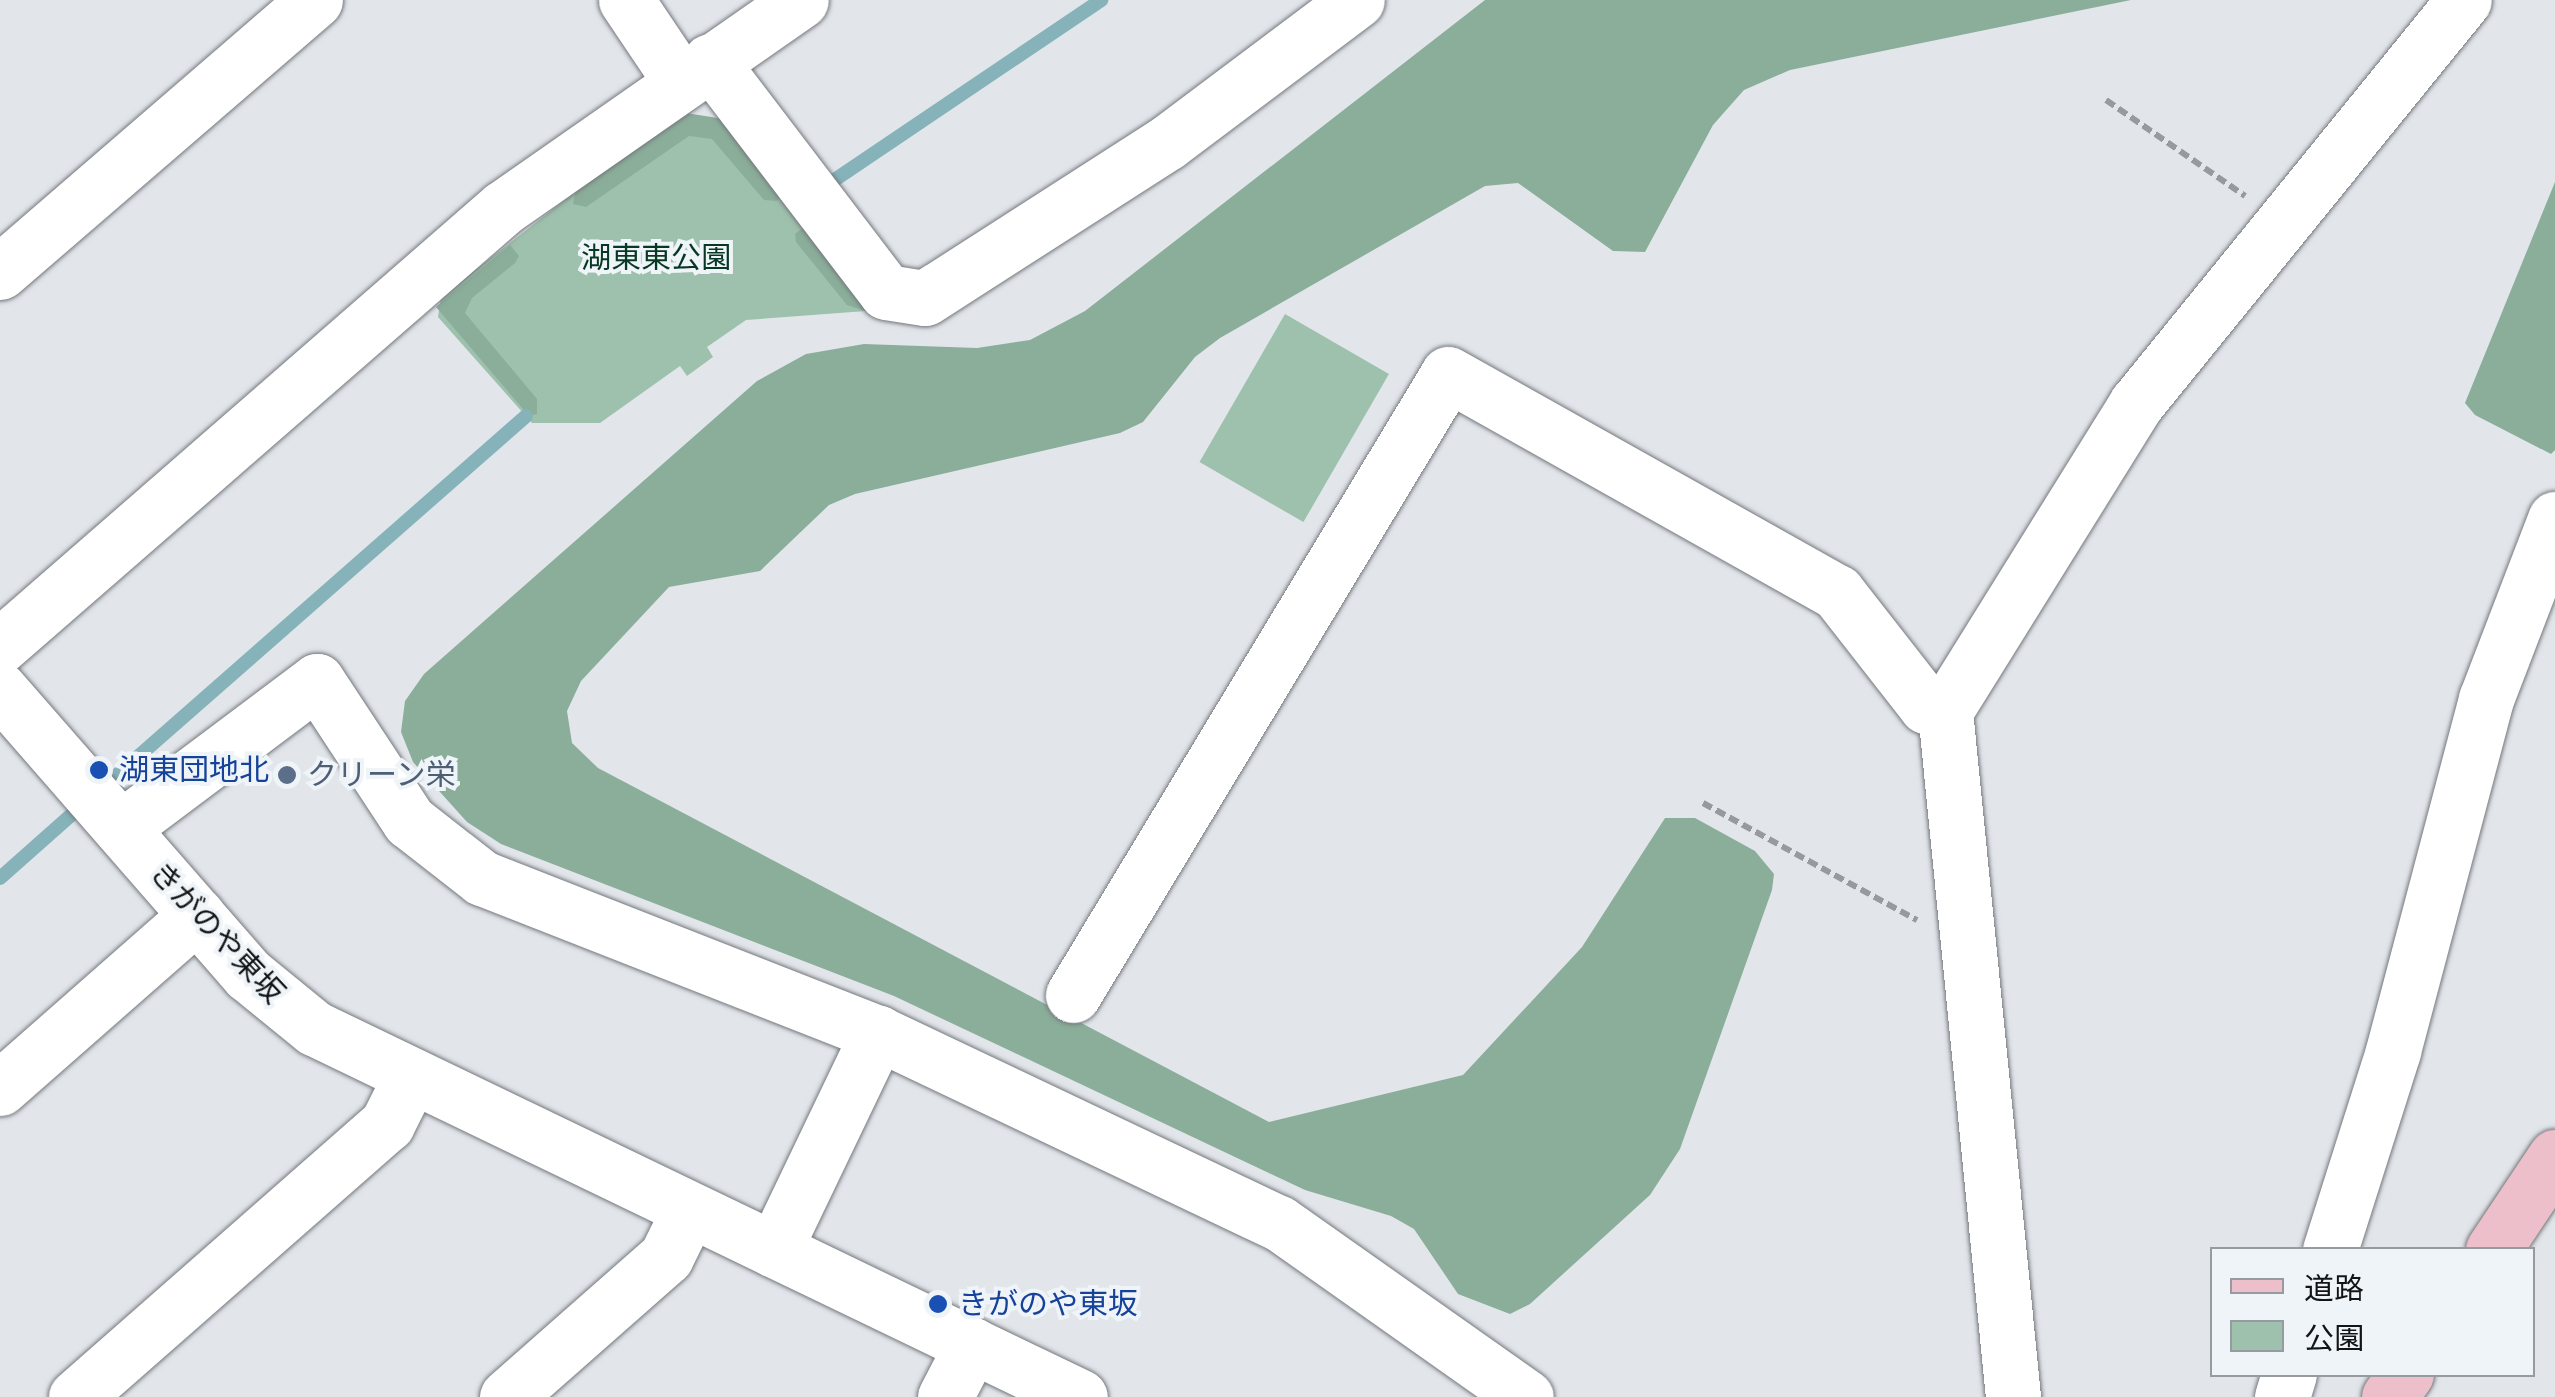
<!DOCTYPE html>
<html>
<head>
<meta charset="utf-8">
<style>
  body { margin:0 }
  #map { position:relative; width:2555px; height:1397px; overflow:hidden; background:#e2e6eb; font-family:"DM Sans","Noto Sans JP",sans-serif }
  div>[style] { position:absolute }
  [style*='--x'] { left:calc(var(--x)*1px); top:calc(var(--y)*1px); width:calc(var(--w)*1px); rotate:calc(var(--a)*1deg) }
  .green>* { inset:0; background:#9ec1ad; transform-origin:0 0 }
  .forest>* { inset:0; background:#8bae9a }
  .stream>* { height:14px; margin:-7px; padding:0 7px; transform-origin:7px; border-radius:7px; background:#85b3b9 }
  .path>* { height:6px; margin-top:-3px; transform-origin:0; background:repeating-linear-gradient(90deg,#96999d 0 10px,transparent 0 15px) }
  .roads { filter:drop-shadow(0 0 2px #74787d) drop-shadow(0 0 2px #74787d) }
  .minor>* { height:55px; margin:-27.5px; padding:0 27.5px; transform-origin:27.5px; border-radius:27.5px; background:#fff }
  .major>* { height:55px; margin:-27.5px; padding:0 27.5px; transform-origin:27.5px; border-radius:27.5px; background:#edbfca }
  .dots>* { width:28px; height:28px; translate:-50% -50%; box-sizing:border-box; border:5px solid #eff4f9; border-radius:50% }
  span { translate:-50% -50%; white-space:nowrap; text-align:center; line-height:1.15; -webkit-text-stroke:8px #eff4f9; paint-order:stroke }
  .park-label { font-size:30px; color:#073823 }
  .transit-label { font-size:30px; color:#164399 }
  .left { translate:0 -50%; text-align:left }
  .service-label { font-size:30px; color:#4e5e75 }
  .street-label { font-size:30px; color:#121415 }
  .legend { position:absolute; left:2210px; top:1247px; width:325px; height:130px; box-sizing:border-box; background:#eff4f9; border:2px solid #979a9e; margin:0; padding:12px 18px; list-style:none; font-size:30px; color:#121415 }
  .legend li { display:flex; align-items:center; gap:20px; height:50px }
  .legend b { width:50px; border:2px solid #979a9e }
</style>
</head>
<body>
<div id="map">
  <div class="green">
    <i style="clip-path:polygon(724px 119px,866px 311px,746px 320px,707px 347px,713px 357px,687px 376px,680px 366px,600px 423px,532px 423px,438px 317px,441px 297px,603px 170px)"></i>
    <i style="left:1285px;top:314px;width:120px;height:171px;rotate:30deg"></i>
  </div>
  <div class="forest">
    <i style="clip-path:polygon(1485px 0,2131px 0,1790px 70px,1744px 90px,1713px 125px,1645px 252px,1613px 251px,1518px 183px,1485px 186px,1220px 338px,1195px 357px,1143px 422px,1120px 433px,855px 494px,829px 505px,760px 571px,669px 587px,581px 681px,567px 711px,572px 743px,598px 768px,1269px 1122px,1463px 1075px,1582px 947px,1665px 818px,1695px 818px,1755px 851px,1774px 874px,1772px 890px,1680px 1149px,1650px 1195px,1530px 1304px,1510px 1314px,1458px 1294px,1414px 1229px,1391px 1216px,1305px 1190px,894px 996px,501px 844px,467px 822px,413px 762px,401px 732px,405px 701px,424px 674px,757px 381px,806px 354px,864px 344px,977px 348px,1030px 340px,1085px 311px)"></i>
    <i style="clip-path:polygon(686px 113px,724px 119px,781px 195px,777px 201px,764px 200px,712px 139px,689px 136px,586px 207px,573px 204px,576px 190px)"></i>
    <i style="clip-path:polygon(2555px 182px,2555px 450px,2551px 454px,2475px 415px,2465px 403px)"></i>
    <i style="clip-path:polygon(805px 226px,869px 308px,866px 311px,847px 305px,796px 242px,795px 234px)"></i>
    <i style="clip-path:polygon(510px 245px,519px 256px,515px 263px,472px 298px,465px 313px,537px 399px,537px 414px,529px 416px,436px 307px)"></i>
  </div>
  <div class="stream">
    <i style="--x:827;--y:185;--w:331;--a:-34"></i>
    <i style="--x:108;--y:783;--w:556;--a:-41.28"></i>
    <i style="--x:0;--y:878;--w:104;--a:-41.5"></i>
  </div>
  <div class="path">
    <i style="--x:2106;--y:100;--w:169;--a:34.6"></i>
    <i style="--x:1703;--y:803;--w:244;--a:28.7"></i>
  </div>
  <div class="roads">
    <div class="minor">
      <i style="--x:626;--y:0;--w:99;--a:56.1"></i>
      <i style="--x:710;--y:61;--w:290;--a:52.7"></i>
      <i style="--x:886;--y:292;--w:39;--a:9"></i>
      <i style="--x:925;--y:298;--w:289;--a:-32.7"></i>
      <i style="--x:1168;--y:142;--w:236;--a:-36.9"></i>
      <i style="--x:0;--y:272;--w:416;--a:-40.8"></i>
      <i style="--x:0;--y:646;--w:667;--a:-41.05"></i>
      <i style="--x:503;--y:208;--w:363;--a:-34.9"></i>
      <i style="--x:0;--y:690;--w:378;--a:48.9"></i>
      <i style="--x:249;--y:975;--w:84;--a:39.2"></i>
      <i style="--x:314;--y:1028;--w:850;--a:25.72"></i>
      <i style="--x:121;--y:828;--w:245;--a:-36.9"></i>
      <i style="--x:317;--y:681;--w:168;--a:56.7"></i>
      <i style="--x:409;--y:821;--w:93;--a:38"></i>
      <i style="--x:482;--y:878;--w:425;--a:21.4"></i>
      <i style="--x:878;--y:1033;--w:444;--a:25.4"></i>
      <i style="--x:1279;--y:1223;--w:302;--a:35.2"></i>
      <i style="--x:1073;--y:995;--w:725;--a:-58.87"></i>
      <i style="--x:1448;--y:374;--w:446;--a:29.3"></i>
      <i style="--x:1837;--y:592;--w:145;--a:52"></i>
      <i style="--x:1926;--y:706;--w:20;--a:15"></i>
      <i style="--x:0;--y:1088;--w:262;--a:-41.3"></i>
      <i style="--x:774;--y:1250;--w:241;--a:-64.4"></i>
      <i style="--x:2330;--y:1250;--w:209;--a:-72.4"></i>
      <i style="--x:2393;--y:1051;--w:364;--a:-75.2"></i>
      <i style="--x:2486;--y:699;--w:193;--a:-69"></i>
      <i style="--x:76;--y:1397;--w:414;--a:-41.3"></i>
      <i style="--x:387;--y:1124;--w:54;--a:-63.4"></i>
      <i style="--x:507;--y:1397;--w:212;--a:-41.4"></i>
      <i style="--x:666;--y:1257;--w:52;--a:-63.9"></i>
      <i style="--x:945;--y:1397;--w:59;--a:-62.6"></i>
      <i style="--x:2013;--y:1397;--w:689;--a:-95.66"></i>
      <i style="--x:1945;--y:711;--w:362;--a:-58.1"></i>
      <i style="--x:2136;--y:404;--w:520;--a:-50.93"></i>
      <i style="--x:2282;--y:1397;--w:24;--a:-73"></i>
    </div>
    <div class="major">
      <i style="--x:2493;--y:1250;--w:112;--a:-56.3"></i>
      <i style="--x:2389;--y:1397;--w:29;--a:-54"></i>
    </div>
  </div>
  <div class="dots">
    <i style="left:99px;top:770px;background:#1a4fb4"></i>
    <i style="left:287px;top:775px;background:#5c6f8a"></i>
    <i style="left:938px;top:1304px;background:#1a4fb4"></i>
  </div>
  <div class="park-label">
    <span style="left:656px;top:258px">湖東東公園</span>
  </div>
  <div class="transit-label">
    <span class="left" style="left:119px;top:770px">湖東団地北</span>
    <span class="left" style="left:958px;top:1304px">きがのや東坂</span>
  </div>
  <div class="service-label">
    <span class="left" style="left:307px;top:775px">クリーン栄</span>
  </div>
  <div class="street-label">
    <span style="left:217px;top:933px;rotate:47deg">きがのや東坂</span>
  </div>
  <ul class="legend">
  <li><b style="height:12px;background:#edbfca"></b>道路</li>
  <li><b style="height:28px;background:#9ec1ad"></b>公園</li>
  </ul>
</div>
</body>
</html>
